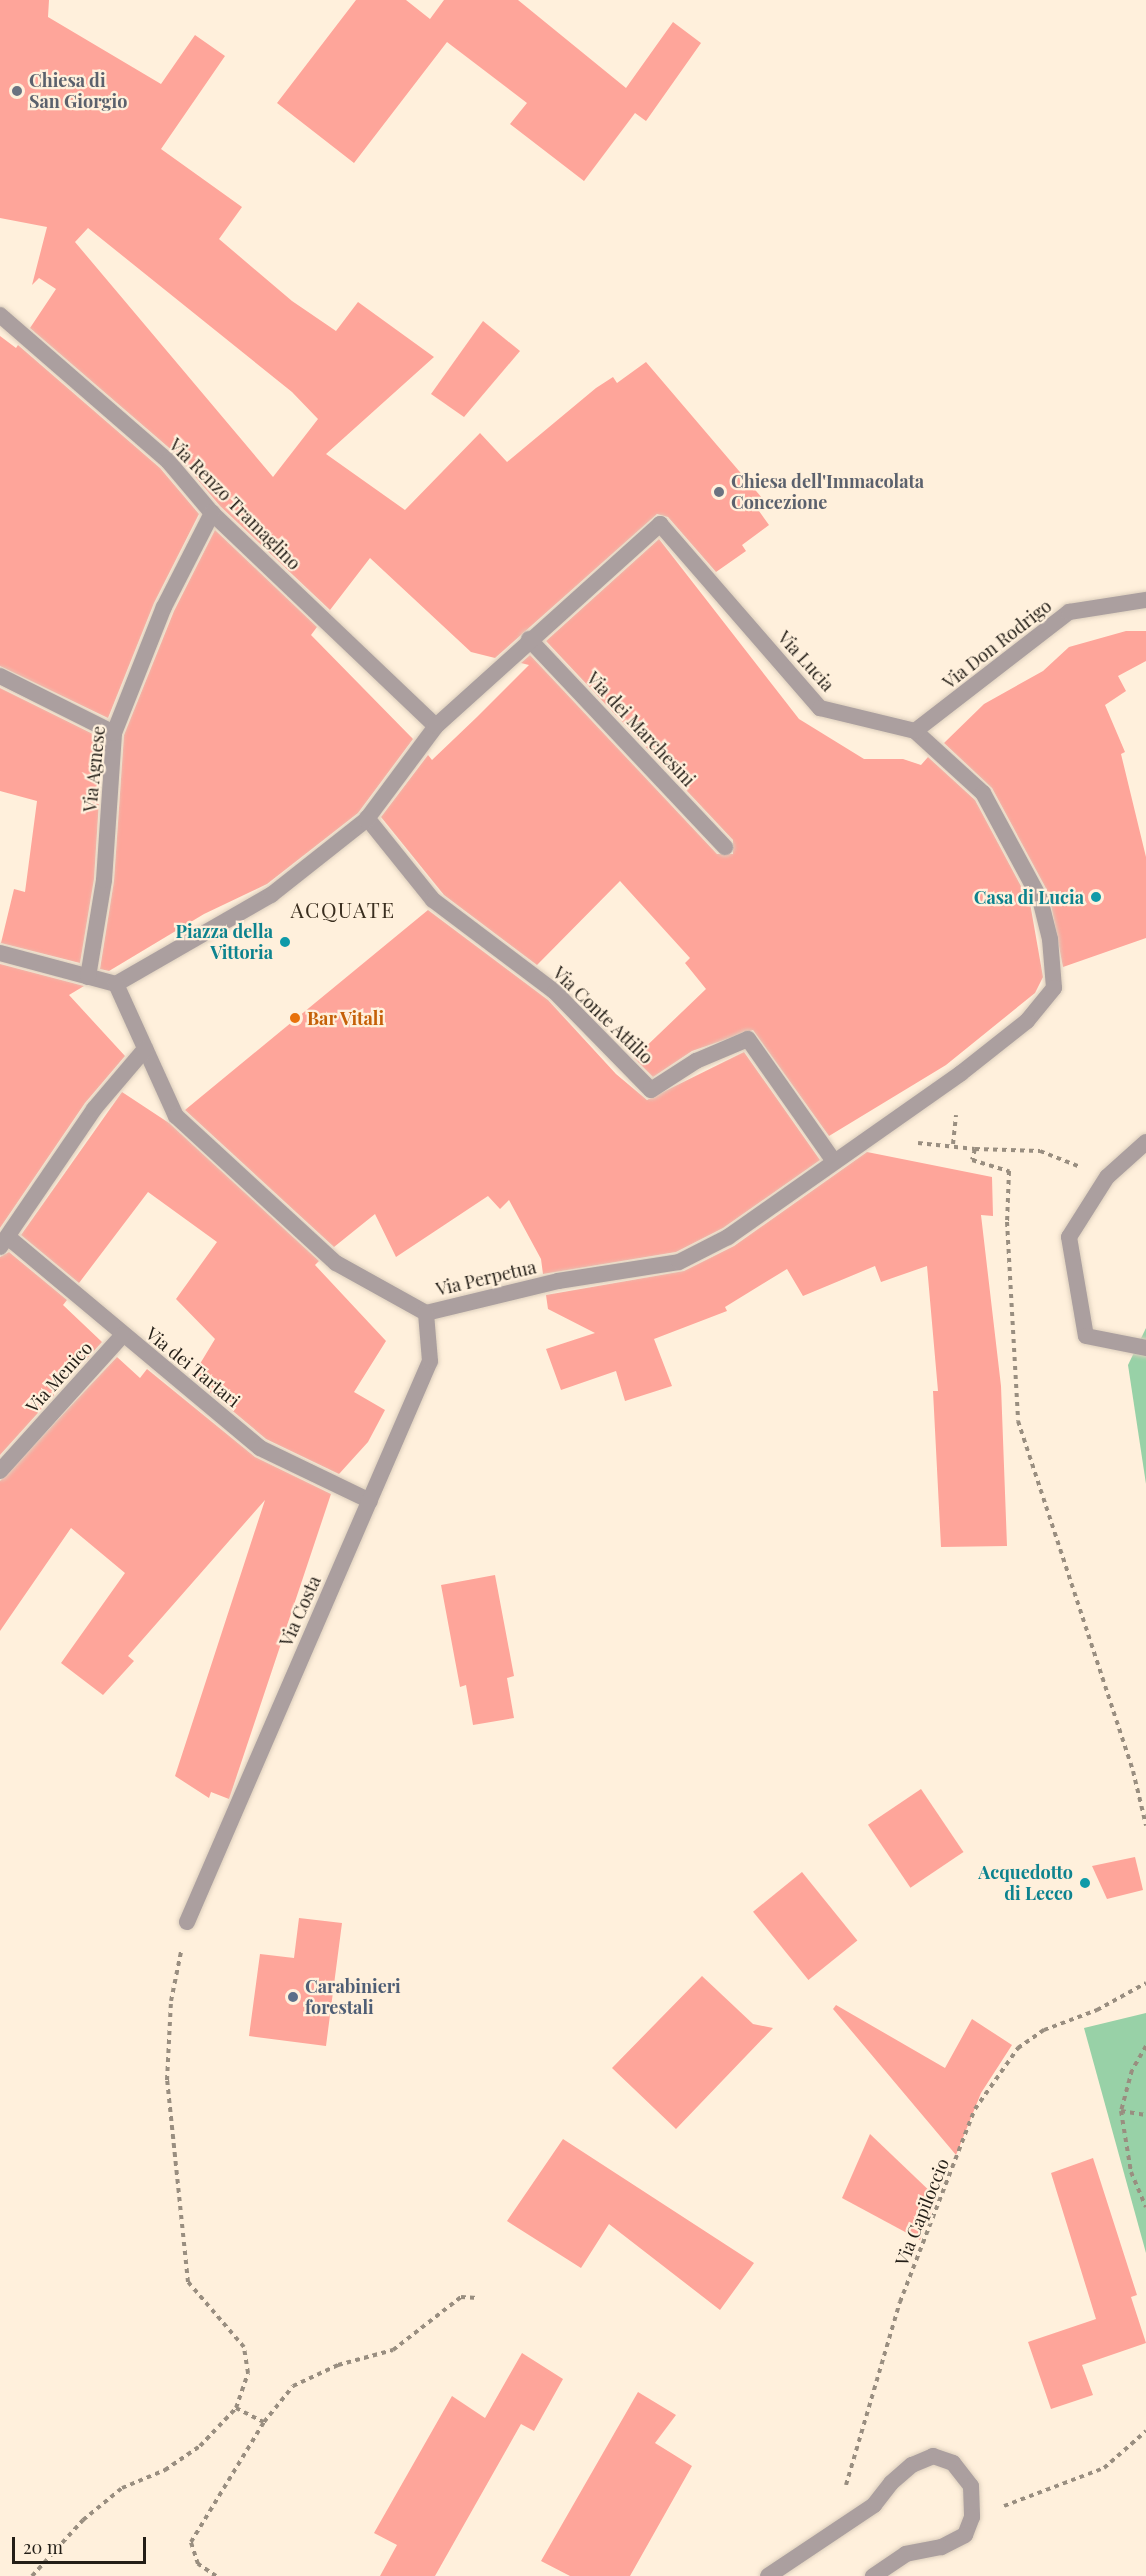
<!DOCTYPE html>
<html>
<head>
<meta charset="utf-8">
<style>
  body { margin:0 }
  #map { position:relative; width:1146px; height:2576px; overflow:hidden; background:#fff0dc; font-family:"Playfair Display",serif }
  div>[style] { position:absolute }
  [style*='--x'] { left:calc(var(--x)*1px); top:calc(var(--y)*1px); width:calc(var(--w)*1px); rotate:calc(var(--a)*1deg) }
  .green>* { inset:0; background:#98d1a7 }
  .building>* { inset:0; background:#fea59a; transform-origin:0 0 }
  .path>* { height:4px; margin-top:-2px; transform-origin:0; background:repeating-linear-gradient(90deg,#998e80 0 4.5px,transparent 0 9px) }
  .roads { filter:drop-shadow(0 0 2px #dccebc) drop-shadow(0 0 2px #dccebc) }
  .service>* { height:16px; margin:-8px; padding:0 8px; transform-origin:8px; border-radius:8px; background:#ab9f9f }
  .pedestrian>* { height:16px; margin:-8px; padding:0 8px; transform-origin:8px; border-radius:8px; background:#ab9f9f }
  .minor>* { height:16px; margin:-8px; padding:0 8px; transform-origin:8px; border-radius:8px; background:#ab9f9f }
  .dots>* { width:16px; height:16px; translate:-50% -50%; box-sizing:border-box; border:3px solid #fff0dc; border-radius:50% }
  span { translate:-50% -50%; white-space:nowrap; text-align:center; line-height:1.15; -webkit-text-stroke:4.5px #fff0dc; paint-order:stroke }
  .worship-label { font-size:18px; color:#5b616d; font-weight:700 }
  .left { translate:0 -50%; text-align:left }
  .street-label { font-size:18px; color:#231e17 }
  .culture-label { font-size:18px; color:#0d838f; font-weight:700 }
  .right { translate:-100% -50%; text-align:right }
  .food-label { font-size:18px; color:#c56008; font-weight:700 }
  .service-label { font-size:18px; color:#4e5e75; font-weight:700 }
  .quarter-label { font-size:21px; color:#392d1e; letter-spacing:1.5px }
  .scale { position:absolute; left:12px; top:2537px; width:134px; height:27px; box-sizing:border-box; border:3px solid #231e17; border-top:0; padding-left:8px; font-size:18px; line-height:21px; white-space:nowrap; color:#231e17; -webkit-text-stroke:4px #fff0dc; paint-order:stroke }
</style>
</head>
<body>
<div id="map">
  <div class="green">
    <i style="clip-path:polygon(1146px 1328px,1146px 1484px,1128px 1365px)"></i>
    <i style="clip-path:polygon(1146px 2013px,1146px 2253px,1084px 2028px)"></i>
  </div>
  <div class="building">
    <i style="clip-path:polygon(evenodd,0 0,49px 0,48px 17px,161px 84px,195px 35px,225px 56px,161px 149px,242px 207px,219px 239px,292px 301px,336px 331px,358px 302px,434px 357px,326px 454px,405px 510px,480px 433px,507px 462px,596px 388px,613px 377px,617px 383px,646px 362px,768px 505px,759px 511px,769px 525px,742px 545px,746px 551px,716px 572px,668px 517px,657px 514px,495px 658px,471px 652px,370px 558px,330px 610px,220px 506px,175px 453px,30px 328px,56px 289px,39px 278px,32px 285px,47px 227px,0 218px,0 0,88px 228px,292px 392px,318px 419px,273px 477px,75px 242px,88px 228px)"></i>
    <i style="clip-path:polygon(356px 0,406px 0,430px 19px,444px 0,518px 0,626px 88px,673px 22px,701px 43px,646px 121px,635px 113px,584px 181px,510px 124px,527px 103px,447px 42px,354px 163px,277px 103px)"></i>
    <i style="clip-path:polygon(483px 321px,520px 351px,464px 417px,431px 394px)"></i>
    <i style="clip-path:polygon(0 336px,16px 348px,18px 345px,160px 468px,199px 514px,154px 603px,108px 718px,0 666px)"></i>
    <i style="clip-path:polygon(215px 530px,317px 627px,311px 635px,413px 739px,358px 813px,267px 884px,204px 914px,109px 971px,100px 969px,114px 881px,124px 735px,174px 611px)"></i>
    <i style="clip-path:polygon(659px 539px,799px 719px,864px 759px,903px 759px,921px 765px,928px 757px,975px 800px,1030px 903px,1043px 977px,1035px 993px,946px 1065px,829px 1136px,753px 1030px,692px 1051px,653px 1077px,634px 1058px,706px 989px,685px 963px,690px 958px,620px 881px,537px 965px,444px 895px,381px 817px,428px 755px,432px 760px,477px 717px,529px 665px,521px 663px,530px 655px,717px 854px,733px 854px,733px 840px,546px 641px)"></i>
    <i style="clip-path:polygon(1126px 631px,1146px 631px,1146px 661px,1118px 676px,1126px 691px,1105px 705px,1125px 752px,1121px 754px,1146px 857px,1146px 938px,1063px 967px,1049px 894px,992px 788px,944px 743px,984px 704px,1043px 671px,1069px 647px)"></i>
    <i style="clip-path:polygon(0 688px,103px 739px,94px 879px,80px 963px,1px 943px,14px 889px,25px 892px,37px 801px,0 791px)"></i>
    <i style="clip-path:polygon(428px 910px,548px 1000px,616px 1074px,647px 1100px,744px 1052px,820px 1160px,723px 1228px,676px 1252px,543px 1274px,541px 1259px,509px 1200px,500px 1209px,488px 1196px,396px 1257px,375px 1214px,334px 1247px,185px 1110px)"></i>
    <i style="clip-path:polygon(0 964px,84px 986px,69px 995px,125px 1056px,85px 1103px,0 1228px)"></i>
    <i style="clip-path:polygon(122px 1092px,169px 1123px,319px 1261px,315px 1265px,386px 1341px,354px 1392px,385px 1410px,368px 1442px,339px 1474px,266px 1439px,192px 1377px,215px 1339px,176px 1299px,217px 1242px,148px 1192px,79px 1283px,21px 1235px)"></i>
    <i style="clip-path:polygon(867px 1152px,992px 1177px,993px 1216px,981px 1215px,1001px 1386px,1007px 1546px,941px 1547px,933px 1391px,938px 1391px,927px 1266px,881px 1282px,875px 1266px,803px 1296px,787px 1269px,725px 1307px,727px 1311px,654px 1339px,672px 1386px,625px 1401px,616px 1371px,561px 1390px,546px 1349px,595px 1333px,548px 1309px,546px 1295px,684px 1271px,734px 1246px)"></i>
    <i style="clip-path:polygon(9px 1252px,67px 1300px,63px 1305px,102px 1342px,0 1455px,0 1257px)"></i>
    <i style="clip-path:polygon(117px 1357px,140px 1378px,147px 1369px,255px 1457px,331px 1494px,229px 1799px,211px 1792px,209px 1798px,175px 1776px,265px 1500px,128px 1656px,134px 1661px,103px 1695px,61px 1663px,125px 1573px,71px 1528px,0 1631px,0 1481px)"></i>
    <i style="clip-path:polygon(495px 1575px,514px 1676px,507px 1678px,514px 1718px,473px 1725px,466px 1685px,460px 1687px,441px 1585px)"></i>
    <i style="left:921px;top:1789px;width:76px;height:64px;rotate:56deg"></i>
    <i style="clip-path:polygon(1135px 1857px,1143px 1890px,1107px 1899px,1092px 1866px)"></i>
    <i style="left:802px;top:1872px;width:88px;height:63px;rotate:51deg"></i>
    <i style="clip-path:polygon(299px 1918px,342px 1923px,326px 2046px,249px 2036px,260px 1954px,294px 1958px)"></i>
    <i style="clip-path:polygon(702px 1976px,753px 2024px,773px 2028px,676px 2129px,612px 2068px)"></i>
    <i style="clip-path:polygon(836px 2005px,945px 2068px,972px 2019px,1012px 2045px,981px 2093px,956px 2155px,833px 2009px)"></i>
    <i style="clip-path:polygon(870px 2134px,937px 2198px,920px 2240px,842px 2198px)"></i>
    <i style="clip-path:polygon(563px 2139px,754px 2263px,720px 2310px,609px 2224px,581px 2268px,507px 2221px)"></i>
    <i style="clip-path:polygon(1093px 2158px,1137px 2295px,1131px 2297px,1146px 2343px,1082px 2365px,1093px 2395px,1051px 2409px,1028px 2342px,1096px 2319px,1051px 2173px)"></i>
    <i style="clip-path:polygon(522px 2353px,563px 2379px,534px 2431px,521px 2424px,435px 2576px,380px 2576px,397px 2545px,374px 2533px,452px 2396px,485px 2418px)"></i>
    <i style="clip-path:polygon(638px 2392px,676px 2415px,655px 2443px,692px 2466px,630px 2576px,570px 2576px,541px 2561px)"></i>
  </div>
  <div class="path">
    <i style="--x:918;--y:1143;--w:57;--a:6"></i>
    <i style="--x:975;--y:1149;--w:11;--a:105"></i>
    <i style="--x:972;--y:1160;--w:39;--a:17"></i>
    <i style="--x:1009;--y:1171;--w:51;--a:92.2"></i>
    <i style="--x:1007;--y:1222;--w:199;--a:86.8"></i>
    <i style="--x:1018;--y:1421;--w:368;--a:71.8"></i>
    <i style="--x:1133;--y:1771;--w:56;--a:76.5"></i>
    <i style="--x:953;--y:1144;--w:29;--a:-84"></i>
    <i style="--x:975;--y:1149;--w:65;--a:1.8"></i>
    <i style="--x:1040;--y:1151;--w:41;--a:21.5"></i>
    <i style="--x:1146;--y:2046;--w:28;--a:120"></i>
    <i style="--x:1132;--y:2070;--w:42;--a:105"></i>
    <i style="--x:1121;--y:2111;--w:62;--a:80.7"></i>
    <i style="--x:1131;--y:2172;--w:38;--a:67"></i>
    <i style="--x:1121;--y:2111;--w:25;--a:9"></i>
    <i style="--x:236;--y:2408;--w:31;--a:27"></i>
    <i style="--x:846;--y:2485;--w:191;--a:-73.6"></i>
    <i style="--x:900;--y:2302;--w:207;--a:-68.8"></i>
    <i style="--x:975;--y:2109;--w:75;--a:-54.8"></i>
    <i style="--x:1018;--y:2048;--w:32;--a:-35"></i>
    <i style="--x:1044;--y:2030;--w:57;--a:-20.7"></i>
    <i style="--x:1097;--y:2010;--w:56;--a:-28.9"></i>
    <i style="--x:1004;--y:2506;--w:107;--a:-20.8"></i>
    <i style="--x:1104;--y:2468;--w:56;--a:-41.4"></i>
    <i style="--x:32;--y:2576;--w:76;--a:-47.7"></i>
    <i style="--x:83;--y:2520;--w:50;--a:-39.4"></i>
    <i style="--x:122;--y:2488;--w:47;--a:-22.7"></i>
    <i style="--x:165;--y:2470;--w:42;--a:-34.4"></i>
    <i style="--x:200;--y:2446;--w:52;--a:-46.5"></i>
    <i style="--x:236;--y:2408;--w:37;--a:-71"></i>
    <i style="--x:248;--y:2373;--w:26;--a:-99"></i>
    <i style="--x:244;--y:2347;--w:86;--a:-130.7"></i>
    <i style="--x:188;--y:2282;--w:203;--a:-95.9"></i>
    <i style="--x:167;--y:2080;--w:79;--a:-87.1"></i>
    <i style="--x:171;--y:2001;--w:50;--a:-78.5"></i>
    <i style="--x:216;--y:2576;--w:22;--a:-146"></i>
    <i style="--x:198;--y:2564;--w:23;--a:-108"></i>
    <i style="--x:191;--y:2542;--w:140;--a:-58.7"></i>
    <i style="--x:264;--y:2422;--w:46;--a:-51.1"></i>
    <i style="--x:293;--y:2386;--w:50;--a:-25"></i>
    <i style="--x:338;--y:2365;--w:57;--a:-15.3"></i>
    <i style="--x:393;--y:2350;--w:86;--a:-37.9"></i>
    <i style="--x:461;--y:2297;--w:17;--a:3"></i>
  </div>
  <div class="roads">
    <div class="service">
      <i style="--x:915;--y:731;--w:92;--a:42.4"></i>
      <i style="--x:983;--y:793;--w:120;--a:61.7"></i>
      <i style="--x:1040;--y:899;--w:41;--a:76"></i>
      <i style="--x:1050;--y:939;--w:49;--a:85.3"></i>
      <i style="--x:1054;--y:988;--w:43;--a:129.3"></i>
      <i style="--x:1027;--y:1021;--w:85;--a:141.7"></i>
    </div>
    <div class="pedestrian">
      <i style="--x:367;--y:818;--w:105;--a:51.2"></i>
      <i style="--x:433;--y:900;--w:153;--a:37"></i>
      <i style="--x:555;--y:992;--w:137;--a:45.6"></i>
      <i style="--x:651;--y:1090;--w:54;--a:-32.8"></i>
      <i style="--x:696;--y:1061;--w:56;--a:-22.9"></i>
      <i style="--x:748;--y:1039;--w:148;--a:54.9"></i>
    </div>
    <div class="minor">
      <i style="--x:0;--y:315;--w:223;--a:41"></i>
      <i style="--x:168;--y:461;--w:68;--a:49.8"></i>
      <i style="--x:212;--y:513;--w:309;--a:43.6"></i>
      <i style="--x:529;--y:639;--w:286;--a:46.7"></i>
      <i style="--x:0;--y:676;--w:127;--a:26.6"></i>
      <i style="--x:0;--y:953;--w:120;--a:15"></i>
      <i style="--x:88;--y:977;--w:98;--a:-80.6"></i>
      <i style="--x:104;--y:880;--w:147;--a:-86.1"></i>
      <i style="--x:114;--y:733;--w:136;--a:-68.4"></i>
      <i style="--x:164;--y:607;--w:106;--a:-62.9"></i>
      <i style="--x:116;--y:984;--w:179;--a:-29.9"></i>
      <i style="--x:271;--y:895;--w:121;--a:-38.3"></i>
      <i style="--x:366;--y:820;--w:117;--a:-53.3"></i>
      <i style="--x:436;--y:726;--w:302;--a:-42"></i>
      <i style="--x:660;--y:524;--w:244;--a:49"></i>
      <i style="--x:820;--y:708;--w:98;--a:13.6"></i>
      <i style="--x:915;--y:731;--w:195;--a:-37.7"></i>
      <i style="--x:1069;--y:612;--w:78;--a:-8.9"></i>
      <i style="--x:116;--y:984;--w:145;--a:65.6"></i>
      <i style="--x:176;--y:1116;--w:217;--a:42.6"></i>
      <i style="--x:336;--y:1263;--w:103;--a:29.1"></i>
      <i style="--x:426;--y:1313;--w:136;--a:-13.6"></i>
      <i style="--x:558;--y:1281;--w:122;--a:-8.9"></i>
      <i style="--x:679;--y:1262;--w:55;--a:-27"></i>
      <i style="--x:728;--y:1237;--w:284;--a:-35.1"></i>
      <i style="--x:1146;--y:1142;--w:52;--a:138.1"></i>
      <i style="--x:1107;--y:1177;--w:71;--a:122.3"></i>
      <i style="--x:1069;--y:1237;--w:100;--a:80.3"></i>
      <i style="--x:1086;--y:1336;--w:61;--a:11.3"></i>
      <i style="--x:9;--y:1238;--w:327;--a:39.9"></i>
      <i style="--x:260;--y:1448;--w:122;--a:25.7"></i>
      <i style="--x:0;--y:1247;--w:167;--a:-55.7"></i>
      <i style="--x:94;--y:1109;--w:79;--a:-49.6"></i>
      <i style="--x:0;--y:1471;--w:183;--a:-47.9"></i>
      <i style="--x:187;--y:1922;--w:611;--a:-66.58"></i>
      <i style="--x:430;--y:1361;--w:48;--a:-94.8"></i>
      <i style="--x:768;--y:2576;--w:128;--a:-33.8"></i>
      <i style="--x:874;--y:2505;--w:28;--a:-52"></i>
      <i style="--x:891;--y:2483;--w:28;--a:-41"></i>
      <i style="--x:912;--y:2465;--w:23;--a:-23"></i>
      <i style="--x:933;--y:2456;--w:21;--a:19"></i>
      <i style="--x:953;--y:2463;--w:29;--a:52"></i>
      <i style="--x:971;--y:2486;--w:31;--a:88"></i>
      <i style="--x:972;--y:2517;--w:19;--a:111"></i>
      <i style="--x:965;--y:2535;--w:27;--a:153"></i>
      <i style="--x:941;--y:2547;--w:36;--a:169"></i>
      <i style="--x:906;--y:2554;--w:40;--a:146"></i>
    </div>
  </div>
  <div class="dots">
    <i style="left:17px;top:91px;background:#6b7280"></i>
    <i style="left:719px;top:492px;background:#6b7280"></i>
    <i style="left:1096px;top:897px;background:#0f9aa8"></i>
    <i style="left:285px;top:942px;background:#0f9aa8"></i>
    <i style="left:295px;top:1018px;background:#e8710a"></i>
    <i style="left:1085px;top:1883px;background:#0f9aa8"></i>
    <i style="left:293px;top:1997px;background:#5c6f8a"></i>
  </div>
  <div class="worship-label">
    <span class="left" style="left:29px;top:91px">Chiesa di<br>San Giorgio</span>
    <span class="left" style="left:731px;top:492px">Chiesa dell'Immacolata<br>Concezione</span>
  </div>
  <div class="street-label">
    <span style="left:235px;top:504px;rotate:45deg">Via Renzo Tramaglino</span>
    <span style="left:997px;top:644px;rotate:-38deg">Via Don Rodrigo</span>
    <span style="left:806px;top:661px;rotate:48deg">Via Lucia</span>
    <span style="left:641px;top:729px;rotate:47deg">Via dei Marchesini</span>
    <span style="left:94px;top:769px;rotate:-84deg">Via Agnese</span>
    <span style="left:603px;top:1015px;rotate:44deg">Via Conte Attilio</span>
    <span style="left:486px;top:1278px;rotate:-13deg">Via Perpetua</span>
    <span style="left:193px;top:1367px;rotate:39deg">Via dei Tartari</span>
    <span style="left:59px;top:1377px;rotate:-48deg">Via Menico</span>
    <span style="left:300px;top:1611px;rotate:-66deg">Via Costa</span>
    <span style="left:922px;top:2212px;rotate:-68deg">Via Capiloccio</span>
  </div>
  <div class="culture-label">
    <span class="right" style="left:1084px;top:897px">Casa di Lucia</span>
    <span class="right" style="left:273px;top:942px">Piazza della<br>Vittoria</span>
    <span class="right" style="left:1073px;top:1883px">Acquedotto<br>di Lecco</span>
  </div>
  <div class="food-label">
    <span class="left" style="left:307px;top:1018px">Bar Vitali</span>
  </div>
  <div class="service-label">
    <span class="left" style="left:305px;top:1997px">Carabinieri<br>forestali</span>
  </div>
  <div class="quarter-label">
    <span style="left:343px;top:909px">ACQUATE</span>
  </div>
  <div class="scale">20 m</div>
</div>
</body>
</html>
